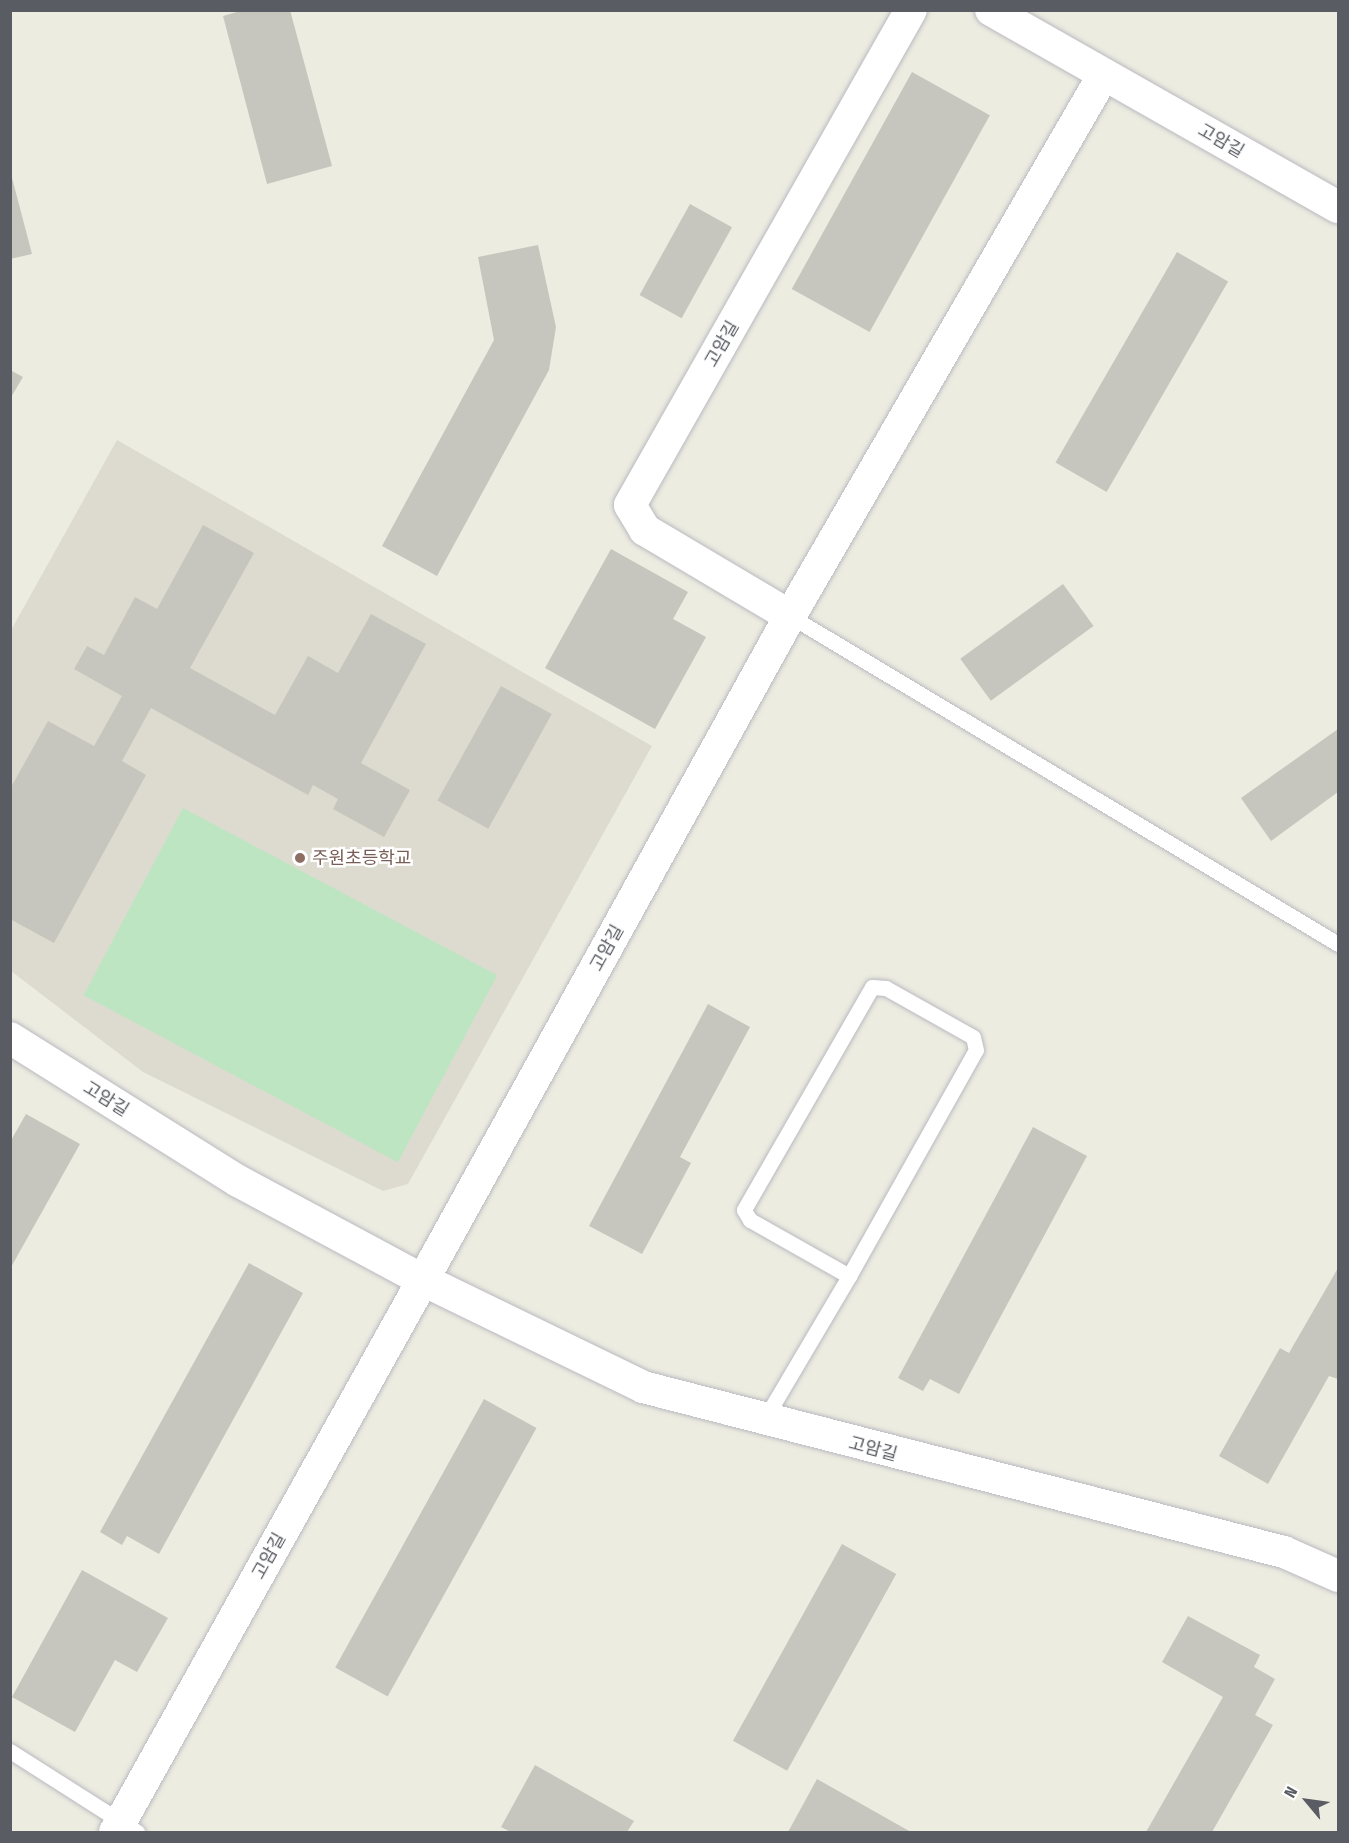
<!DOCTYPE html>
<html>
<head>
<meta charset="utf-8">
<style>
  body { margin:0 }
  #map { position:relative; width:1349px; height:1843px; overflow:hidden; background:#edece1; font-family:"Fira Sans Condensed","Noto Sans KR",sans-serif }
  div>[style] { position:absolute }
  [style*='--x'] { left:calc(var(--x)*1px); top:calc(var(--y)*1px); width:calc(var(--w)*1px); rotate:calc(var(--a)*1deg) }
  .education>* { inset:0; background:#dddbcf }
  .green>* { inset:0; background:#bde5c2; transform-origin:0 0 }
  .building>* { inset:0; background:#c7c6be; transform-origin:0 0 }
  .roads { filter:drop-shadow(0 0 2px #b9bac0) drop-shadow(0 0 2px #b9bac0) }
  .lane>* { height:15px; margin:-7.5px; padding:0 7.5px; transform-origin:7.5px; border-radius:7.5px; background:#fff }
  .street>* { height:32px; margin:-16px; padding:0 16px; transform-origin:16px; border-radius:16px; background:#fff }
  .dots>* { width:16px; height:16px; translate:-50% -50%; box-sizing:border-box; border:3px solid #fff; border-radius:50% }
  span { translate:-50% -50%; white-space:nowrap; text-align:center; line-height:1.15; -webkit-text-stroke:5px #fff; paint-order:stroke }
  .street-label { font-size:18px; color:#595c62 }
  .education-label { font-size:18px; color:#785e54 }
  .left { translate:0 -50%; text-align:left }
  .frame { position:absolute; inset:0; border:12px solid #595c62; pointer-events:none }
  .north { position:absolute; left:1277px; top:1771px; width:60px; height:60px; -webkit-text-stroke:4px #fff; paint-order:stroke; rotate:299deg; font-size:16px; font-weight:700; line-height:24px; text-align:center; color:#595c62 }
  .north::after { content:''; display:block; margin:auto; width:21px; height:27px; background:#595c62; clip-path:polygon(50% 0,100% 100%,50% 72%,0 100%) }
</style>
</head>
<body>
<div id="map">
  <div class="education">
    <i style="clip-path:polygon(117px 440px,652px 746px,408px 1184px,383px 1191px,143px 1072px,11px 971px,10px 632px)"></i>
  </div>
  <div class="green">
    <i style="left:183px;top:808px;width:356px;height:212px;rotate:28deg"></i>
  </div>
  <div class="building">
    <i style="clip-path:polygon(244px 10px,290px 10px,332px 166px,267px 184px,223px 16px)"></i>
    <i style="left:912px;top:72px;width:89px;height:248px;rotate:29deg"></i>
    <i style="clip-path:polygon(11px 174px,32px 254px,10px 259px,10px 175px)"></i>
    <i style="left:690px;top:204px;width:48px;height:104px;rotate:29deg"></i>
    <i style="clip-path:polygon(538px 245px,556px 327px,549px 370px,437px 576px,382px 546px,494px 340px,478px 257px)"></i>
    <i style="left:1177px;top:252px;width:59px;height:243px;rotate:30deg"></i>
    <i style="clip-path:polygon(10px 370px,23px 377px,10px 399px)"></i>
    <i style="clip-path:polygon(203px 525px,254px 553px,190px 668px,275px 715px,308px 656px,338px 673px,371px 614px,426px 644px,361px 763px,410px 790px,384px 837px,333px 809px,338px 799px,313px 785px,308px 795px,151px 708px,122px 761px,146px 775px,54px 943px,10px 919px,10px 789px,48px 721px,94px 746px,122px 696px,74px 669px,87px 646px,104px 655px,135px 597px,157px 609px)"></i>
    <i style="clip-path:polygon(611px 549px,688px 592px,673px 619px,706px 637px,655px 729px,545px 668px)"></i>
    <i style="left:1063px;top:584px;width:52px;height:127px;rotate:54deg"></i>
    <i style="left:501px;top:686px;width:58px;height:131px;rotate:29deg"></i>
    <i style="clip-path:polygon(1338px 729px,1338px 792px,1271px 841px,1241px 798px)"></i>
    <i style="clip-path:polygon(708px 1004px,750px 1027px,680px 1157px,691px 1163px,642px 1254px,589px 1226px)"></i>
    <i style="clip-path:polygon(26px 1114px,80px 1144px,10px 1269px,10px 1142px)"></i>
    <i style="clip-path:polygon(1033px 1127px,1087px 1156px,959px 1394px,930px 1379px,923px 1391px,898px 1378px)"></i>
    <i style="clip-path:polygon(249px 1263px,303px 1293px,159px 1554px,127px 1536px,122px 1545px,100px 1532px)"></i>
    <i style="clip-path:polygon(1338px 1268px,1338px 1379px,1329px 1376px,1268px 1484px,1219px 1456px,1280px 1348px,1289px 1353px)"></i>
    <i style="left:484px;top:1399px;width:60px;height:307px;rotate:29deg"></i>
    <i style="left:842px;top:1544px;width:62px;height:225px;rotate:29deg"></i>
    <i style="clip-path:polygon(82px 1570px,168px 1618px,137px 1672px,115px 1660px,75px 1732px,12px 1697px)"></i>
    <i style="clip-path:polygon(1188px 1616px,1260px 1655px,1254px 1667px,1275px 1679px,1255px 1715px,1273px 1725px,1212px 1832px,1146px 1832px,1223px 1697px,1162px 1662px)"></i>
    <i style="clip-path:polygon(535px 1765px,634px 1821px,627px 1832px,511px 1832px,501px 1827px)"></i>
    <i style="clip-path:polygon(817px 1779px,911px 1832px,788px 1832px)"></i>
  </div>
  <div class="roads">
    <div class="lane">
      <i style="--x:790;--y:616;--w:639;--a:30.9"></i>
      <i style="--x:764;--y:1420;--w:167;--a:-59.4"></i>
      <i style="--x:849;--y:1276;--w:259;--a:-60.7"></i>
      <i style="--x:976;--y:1050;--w:13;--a:-103"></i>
      <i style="--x:973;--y:1037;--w:100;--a:-150.6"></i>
      <i style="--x:886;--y:988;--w:14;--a:-176"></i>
      <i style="--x:872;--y:987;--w:257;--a:119.9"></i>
      <i style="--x:744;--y:1210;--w:12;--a:59"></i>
      <i style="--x:750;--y:1220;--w:114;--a:29.5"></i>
      <i style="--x:10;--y:1751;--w:151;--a:32.5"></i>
    </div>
    <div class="street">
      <i style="--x:991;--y:10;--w:399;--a:29.6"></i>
      <i style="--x:790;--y:616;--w:169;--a:-149.3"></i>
      <i style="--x:645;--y:530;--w:29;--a:-121"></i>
      <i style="--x:630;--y:505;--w:569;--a:-60.42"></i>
      <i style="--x:10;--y:1038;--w:269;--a:32.1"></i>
      <i style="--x:238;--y:1181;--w:210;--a:28.2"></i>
      <i style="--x:423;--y:1280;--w:759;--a:-61.07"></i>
      <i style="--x:790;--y:616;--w:626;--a:-59.91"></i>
      <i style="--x:115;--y:1832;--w:632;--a:-60.84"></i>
      <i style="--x:423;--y:1280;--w:245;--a:25.9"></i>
      <i style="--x:643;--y:1387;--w:662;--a:14.44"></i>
      <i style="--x:1284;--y:1552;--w:59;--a:24"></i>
    </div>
  </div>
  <div class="dots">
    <i style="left:300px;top:858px;background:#8d6e63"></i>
  </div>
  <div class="street-label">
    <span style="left:1221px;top:141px;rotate:30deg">고암길</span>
    <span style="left:722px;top:344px;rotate:-60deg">고암길</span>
    <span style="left:607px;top:948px;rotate:-61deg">고암길</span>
    <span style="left:106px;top:1099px;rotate:32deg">고암길</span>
    <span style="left:873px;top:1449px;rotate:15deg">고암길</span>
    <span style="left:269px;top:1556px;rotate:-61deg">고암길</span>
  </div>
  <div class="education-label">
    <span class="left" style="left:312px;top:858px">주원초등학교</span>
  </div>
  <div class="frame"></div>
  <div class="north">N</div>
</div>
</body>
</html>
